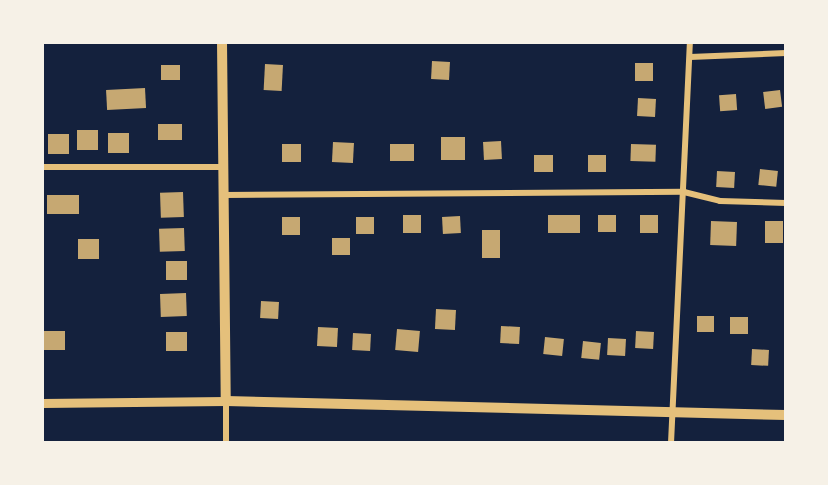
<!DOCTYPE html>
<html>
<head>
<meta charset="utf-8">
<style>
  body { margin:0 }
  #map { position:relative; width:828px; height:485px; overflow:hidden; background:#14213d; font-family:"Source Serif 4",serif }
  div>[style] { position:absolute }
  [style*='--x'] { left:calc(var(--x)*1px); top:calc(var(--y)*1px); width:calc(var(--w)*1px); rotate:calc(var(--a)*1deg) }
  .building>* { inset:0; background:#c6a872; transform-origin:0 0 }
  .minor>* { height:6px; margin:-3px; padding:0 3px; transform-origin:3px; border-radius:3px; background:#e5c07b }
  .tertiary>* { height:9px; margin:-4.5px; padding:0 4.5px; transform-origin:4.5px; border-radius:4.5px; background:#e5c07b }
  .secondary>* { height:10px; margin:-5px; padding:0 5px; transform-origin:5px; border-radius:5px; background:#e5c07b }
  span { translate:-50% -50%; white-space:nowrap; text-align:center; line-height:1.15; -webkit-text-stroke:4.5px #f6f1e7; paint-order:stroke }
  .frame { position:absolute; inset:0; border:44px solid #f6f1e7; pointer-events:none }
</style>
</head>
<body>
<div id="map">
  <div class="building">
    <i style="left:432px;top:61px;width:18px;height:18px;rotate:3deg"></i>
    <i style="left:635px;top:63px;width:18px;height:18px"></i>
    <i style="left:265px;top:64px;width:18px;height:26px;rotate:3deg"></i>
    <i style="left:161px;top:65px;width:19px;height:15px"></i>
    <i style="left:145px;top:88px;width:20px;height:39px;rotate:87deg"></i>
    <i style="left:780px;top:90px;width:17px;height:17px;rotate:83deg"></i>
    <i style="left:736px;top:94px;width:16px;height:17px;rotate:86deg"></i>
    <i style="left:638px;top:98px;width:18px;height:18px;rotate:3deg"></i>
    <i style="left:182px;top:124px;width:16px;height:24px;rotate:90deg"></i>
    <i style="left:77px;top:130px;width:21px;height:20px"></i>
    <i style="left:129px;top:133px;width:20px;height:21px;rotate:90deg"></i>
    <i style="left:48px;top:134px;width:21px;height:20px"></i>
    <i style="left:441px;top:137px;width:24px;height:23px"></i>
    <i style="left:501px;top:141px;width:18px;height:18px;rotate:87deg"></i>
    <i style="left:333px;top:142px;width:21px;height:20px;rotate:3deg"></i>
    <i style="left:282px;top:144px;width:19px;height:18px"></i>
    <i style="left:390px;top:144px;width:24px;height:17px"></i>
    <i style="left:631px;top:144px;width:25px;height:17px;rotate:2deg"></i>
    <i style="left:534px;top:155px;width:19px;height:17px"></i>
    <i style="left:588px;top:155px;width:18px;height:17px"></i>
    <i style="left:760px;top:169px;width:18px;height:16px;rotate:6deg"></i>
    <i style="left:717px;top:171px;width:18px;height:16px;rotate:3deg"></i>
    <i style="left:183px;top:192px;width:25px;height:23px;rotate:88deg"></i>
    <i style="left:79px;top:195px;width:19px;height:32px;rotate:90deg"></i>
    <i style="left:421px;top:215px;width:18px;height:18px;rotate:90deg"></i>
    <i style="left:580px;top:215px;width:18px;height:32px;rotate:90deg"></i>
    <i style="left:598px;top:215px;width:18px;height:17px"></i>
    <i style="left:640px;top:215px;width:18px;height:18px"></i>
    <i style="left:460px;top:216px;width:17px;height:18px;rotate:87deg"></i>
    <i style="left:282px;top:217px;width:18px;height:18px"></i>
    <i style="left:356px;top:217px;width:18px;height:17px"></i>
    <i style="left:711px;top:221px;width:26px;height:24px;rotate:2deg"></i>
    <i style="left:765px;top:221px;width:18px;height:22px"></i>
    <i style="left:184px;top:228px;width:23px;height:25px;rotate:88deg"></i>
    <i style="left:482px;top:230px;width:18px;height:28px"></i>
    <i style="left:332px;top:238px;width:18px;height:17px"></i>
    <i style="left:78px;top:239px;width:21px;height:20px"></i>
    <i style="left:187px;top:261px;width:19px;height:21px;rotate:90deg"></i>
    <i style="left:186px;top:293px;width:23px;height:26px;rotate:88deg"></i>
    <i style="left:261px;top:301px;width:18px;height:17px;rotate:3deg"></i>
    <i style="left:436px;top:309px;width:20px;height:20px;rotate:3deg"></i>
    <i style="left:697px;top:316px;width:17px;height:16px"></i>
    <i style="left:730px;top:317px;width:18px;height:17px"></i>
    <i style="left:501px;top:326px;width:19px;height:17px;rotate:3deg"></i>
    <i style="left:318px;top:327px;width:20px;height:19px;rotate:3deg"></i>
    <i style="left:397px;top:329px;width:23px;height:21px;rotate:5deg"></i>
    <i style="left:44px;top:331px;width:21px;height:19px"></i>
    <i style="left:636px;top:331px;width:18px;height:17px;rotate:3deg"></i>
    <i style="left:187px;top:332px;width:19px;height:21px;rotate:90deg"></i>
    <i style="left:353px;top:333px;width:18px;height:17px;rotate:3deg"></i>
    <i style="left:545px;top:337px;width:19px;height:17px;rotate:6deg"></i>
    <i style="left:608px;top:338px;width:18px;height:17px;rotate:3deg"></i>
    <i style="left:583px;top:341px;width:18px;height:17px;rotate:6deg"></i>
    <i style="left:752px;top:349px;width:17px;height:16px;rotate:3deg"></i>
  </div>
  <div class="minor">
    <i style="--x:690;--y:57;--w:96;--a:-2.4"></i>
    <i style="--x:42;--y:167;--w:181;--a:0"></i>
    <i style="--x:224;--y:195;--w:460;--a:-0.4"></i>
    <i style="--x:684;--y:192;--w:37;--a:14"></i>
    <i style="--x:720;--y:201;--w:66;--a:1.7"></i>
    <i style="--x:226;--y:443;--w:42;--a:-90"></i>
    <i style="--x:671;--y:443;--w:401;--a:-87.3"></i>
  </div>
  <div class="tertiary">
    <i style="--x:42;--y:403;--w:184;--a:-0.6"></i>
  </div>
  <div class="secondary">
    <i style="--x:222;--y:42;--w:359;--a:89.4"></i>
    <i style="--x:226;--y:401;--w:560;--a:1.43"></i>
  </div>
  <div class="frame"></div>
</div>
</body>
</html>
